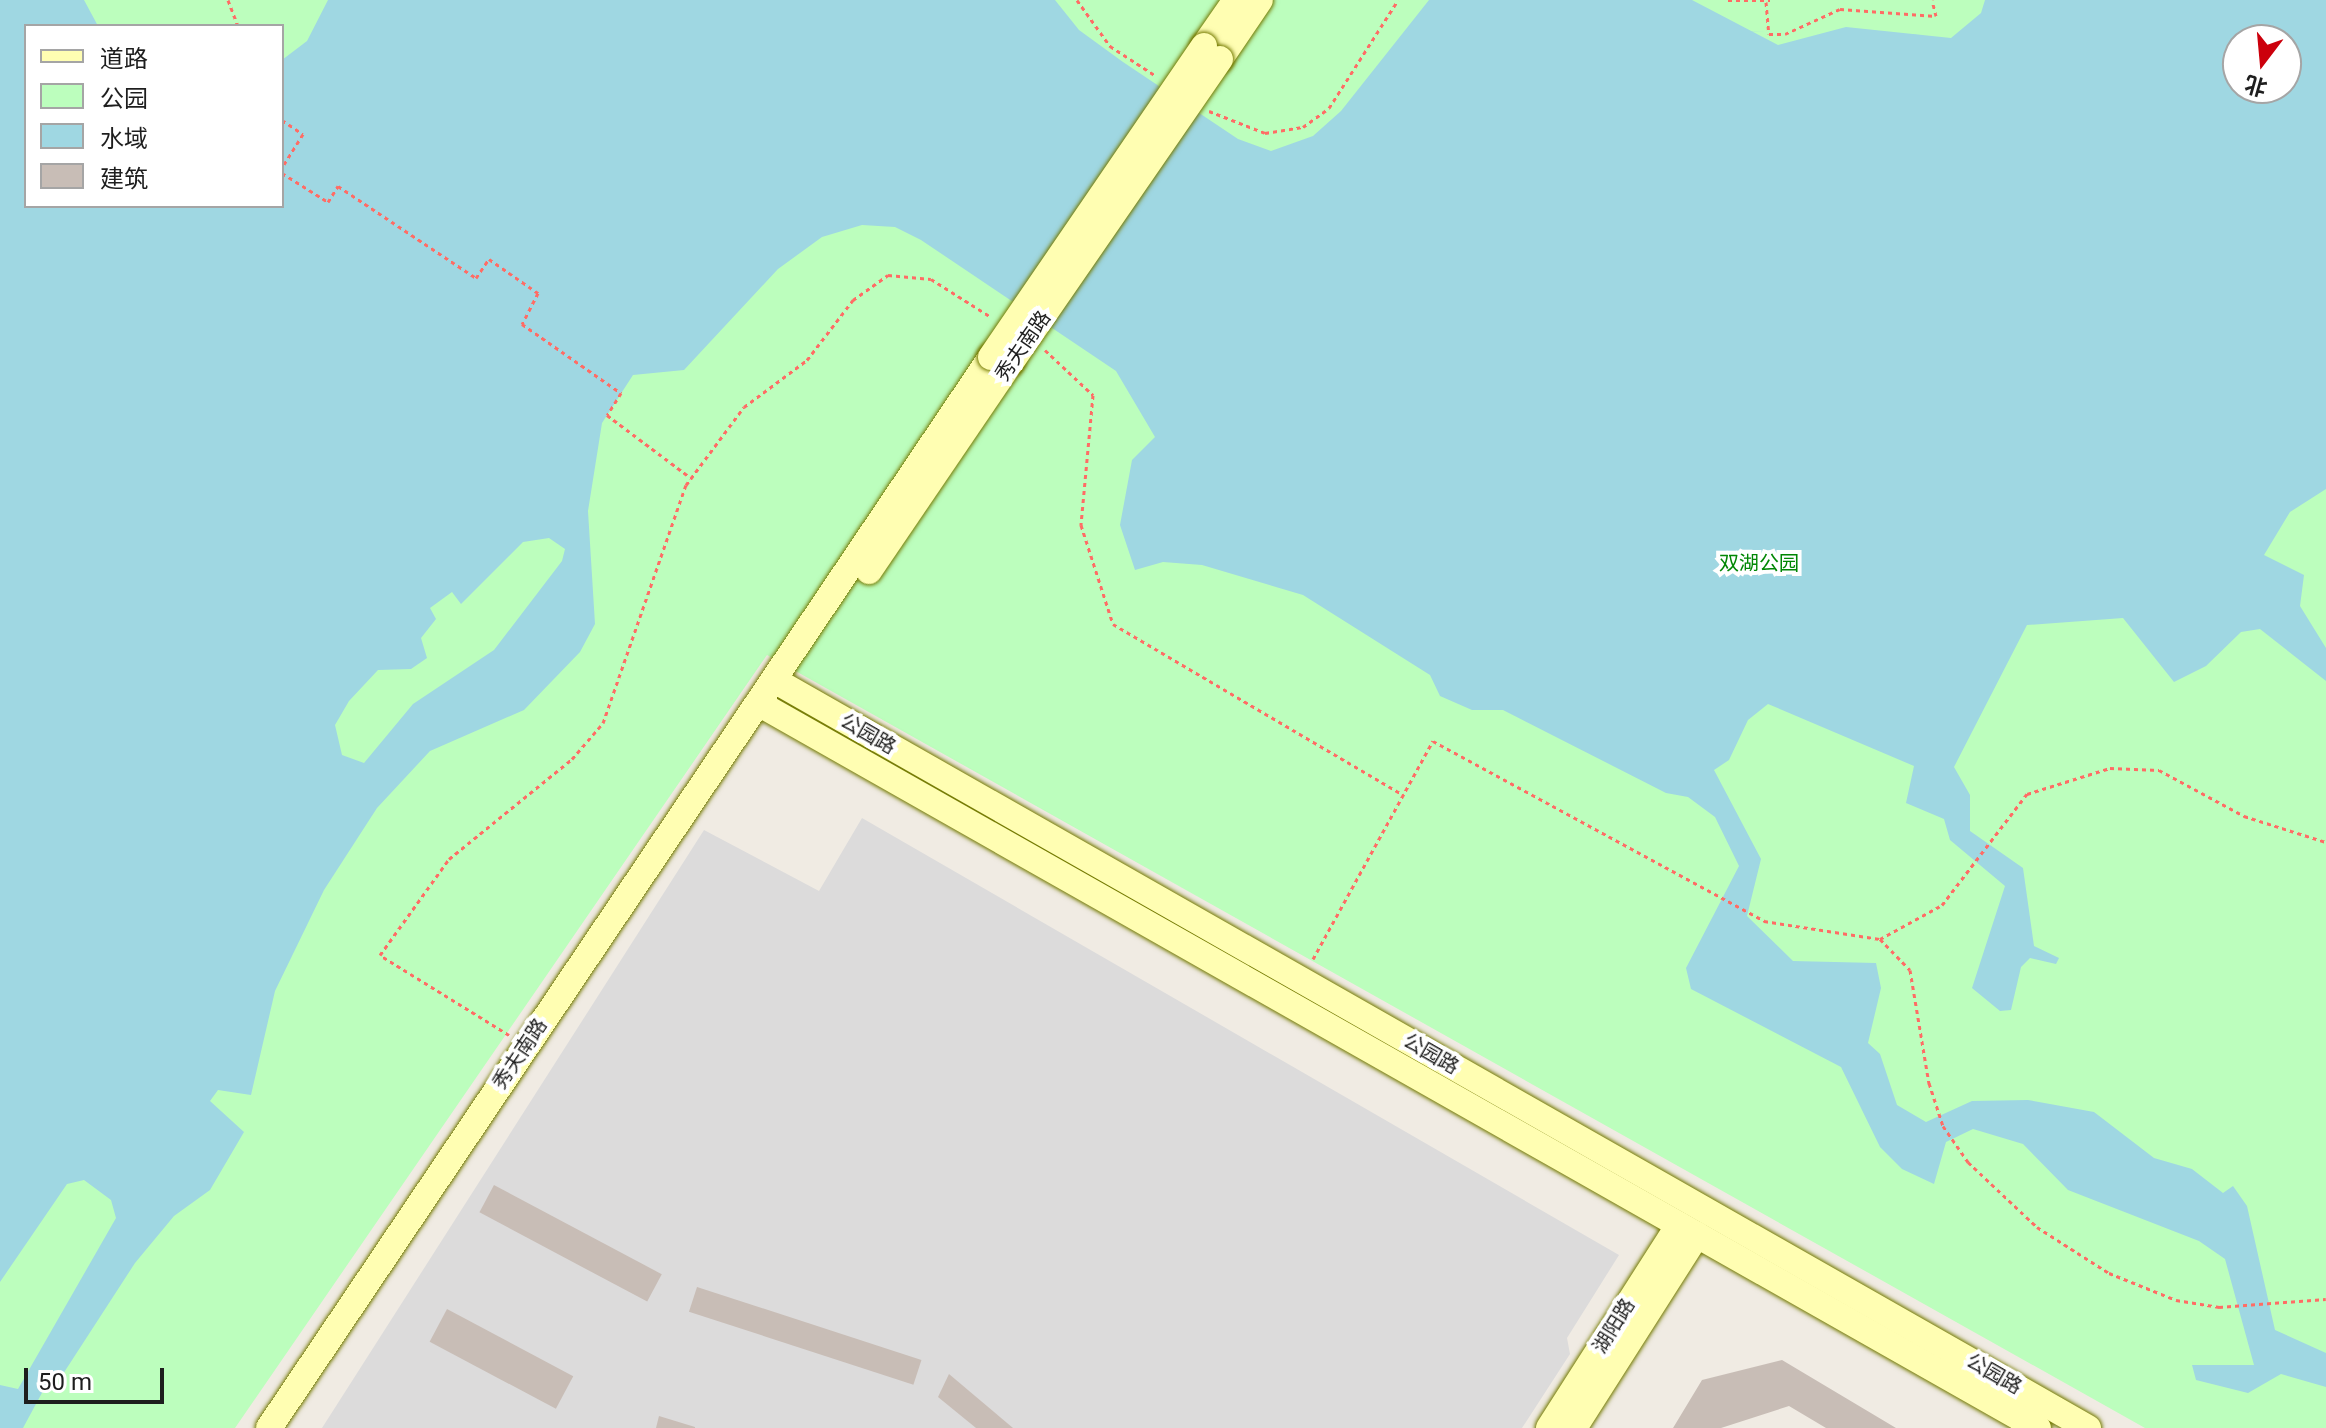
<!DOCTYPE html>
<html>
<head>
<meta charset="utf-8">
<style>
  body { margin:0 }
  #map { position:relative; width:2326px; height:1428px; overflow:hidden; background:#f0ebe3; font-family:Roboto,"Noto Sans SC",sans-serif }
  div>[style] { position:absolute }
  [style*='--x'] { left:calc(var(--x)*1px); top:calc(var(--y)*1px); width:calc(var(--w)*1px); rotate:calc(var(--a)*1deg) }
  .residential>* { inset:0; background:#dcdbdb }
  .park>* { inset:0; background:#bcfebd }
  .water>* { inset:0; background:#9fd7e2 }
  .building>* { inset:0; background:#c8bdb6; transform-origin:0 0 }
  .path>* { height:3px; margin-top:-1.5px; transform-origin:0; background:repeating-linear-gradient(90deg,#ff6c65 0 4px,transparent 0 8px) }
  .roads { filter:drop-shadow(0 0 2px #747a00) drop-shadow(0 0 2px #747a00) }
  .secondary>* { height:26px; margin:-13px; padding:0 13px; transform-origin:13px; border-radius:13px; background:#fffeb2 }
  .bridges { filter:drop-shadow(0 0 2px #747a00) drop-shadow(0 0 2px #747a00) }
  .secondary-bridge>* { height:26px; margin:-13px; padding:0 13px; transform-origin:13px; border-radius:13px; background:#fffeb2 }
  span { translate:-50% -50%; white-space:nowrap; text-align:center; line-height:1.15; -webkit-text-stroke:8px #fff; paint-order:stroke }
  .street-label { font-size:20px; color:#1e1e1e }
  .park-label { font-size:20px; color:#018704 }
  .legend { position:absolute; left:24px; top:24px; width:260px; height:184px; box-sizing:border-box; background:#fff; border:2px solid #a5a5a5; margin:0; padding:10px 14px; list-style:none; font-size:24px; color:#1e1e1e }
  .legend li { display:flex; align-items:center; gap:16px; height:40px }
  .legend b { width:40px; border:2px solid #a5a5a5 }
  .north { position:absolute; left:2222px; top:24px; width:80px; height:80px; box-sizing:border-box; background:#fff; border:2px solid #a5a5a5; border-radius:50%; rotate:196deg; font-size:22px; font-weight:700; line-height:32px; text-align:center; color:#1e1e1e }
  .north::after { content:''; display:block; margin:auto; width:28px; height:36px; background:#cc000c; clip-path:polygon(50% 0,100% 100%,50% 72%,0 100%) }
  .scale { position:absolute; left:24px; top:1368px; width:140px; height:36px; box-sizing:border-box; border:4px solid #1e1e1e; border-top:0; padding-left:10px; font-size:24px; line-height:28px; white-space:nowrap; color:#1e1e1e; -webkit-text-stroke:6px #fff; paint-order:stroke }
</style>
</head>
<body>
<div id="map">
  <div class="residential">
    <i style="clip-path:polygon(862px 818px,1619px 1255px,1567px 1338px,1570px 1354px,1522px 1428px,322px 1428px,704px 830px,819px 891px)"></i>
  </div>
  <div class="park">
    <i style="clip-path:polygon(evenodd,0 0,2326px 0,2326px 1428px,2145px 1428px,767px 655px,235px 1428px,0 1428px,0 0,26px 26px,282px 26px,282px 206px,26px 206px,26px 26px,0 0,2238px 40px,2286px 40px,2286px 88px,2238px 88px,2238px 40px)"></i>
  </div>
  <div class="water">
    <i style="clip-path:polygon(evenodd,0 0,84px 0,98px 26px,26px 26px,26px 206px,282px 206px,282px 60px,307px 41px,328px 0,1055px 0,1079px 30px,1123px 62px,1238px 139px,1271px 151px,1313px 136px,1341px 111px,1429px 0,1692px 0,1778px 45px,1846px 27px,1951px 38px,1981px 13px,1985px 0,2326px 0,2326px 489px,2290px 512px,2264px 555px,2304px 575px,2300px 606px,2326px 648px,2326px 681px,2260px 629px,2241px 632px,2206px 666px,2174px 682px,2123px 618px,2027px 625px,1954px 767px,1970px 795px,1970px 831px,2023px 868px,2034px 946px,2059px 958px,2056px 964px,2030px 958px,2021px 967px,2011px 1010px,2000px 1011px,1972px 988px,2005px 886px,1950px 840px,1944px 819px,1906px 803px,1914px 766px,1768px 704px,1748px 720px,1729px 760px,1714px 770px,1761px 859px,1747px 916px,1793px 961px,1876px 963px,1881px 988px,1868px 1043px,1880px 1054px,1897px 1105px,1926px 1122px,1972px 1101px,2028px 1100px,2094px 1112px,2154px 1158px,2192px 1169px,2223px 1193px,2233px 1186px,2247px 1206px,2275px 1330px,2326px 1353px,2326px 1387px,2281px 1374px,2248px 1393px,2196px 1380px,2192px 1365px,2254px 1365px,2225px 1259px,2199px 1241px,2068px 1190px,2023px 1144px,1973px 1129px,1946px 1142px,1934px 1184px,1902px 1169px,1880px 1147px,1841px 1067px,1691px 989px,1686px 968px,1739px 866px,1715px 817px,1688px 797px,1666px 793px,1503px 710px,1472px 710px,1440px 696px,1430px 675px,1303px 595px,1202px 565px,1163px 562px,1135px 570px,1120px 525px,1132px 460px,1155px 437px,1116px 371px,921px 240px,895px 227px,862px 225px,822px 237px,778px 269px,684px 370px,633px 375px,602px 423px,588px 511px,595px 624px,580px 652px,524px 710px,430px 751px,377px 808px,324px 890px,275px 991px,251px 1095px,218px 1090px,210px 1101px,244px 1132px,210px 1190px,174px 1216px,135px 1263px,63px 1374px,50px 1378px,23px 1428px,0 1428px,0 1385px,18px 1389px,116px 1218px,111px 1200px,84px 1180px,67px 1184px,0 1282px,0 0,2238px 40px,2286px 40px,2286px 88px,2238px 88px,2238px 40px,0 0,549px 538px,565px 549px,562px 561px,494px 650px,413px 704px,364px 763px,342px 755px,335px 725px,349px 701px,378px 670px,411px 669px,427px 658px,421px 638px,436px 619px,430px 608px,452px 592px,461px 604px,523px 542px,549px 538px)"></i>
  </div>
  <div class="building">
    <i style="left:494px;top:1185px;width:190px;height:31px;rotate:28deg"></i>
    <i style="left:697px;top:1287px;width:236px;height:26px;rotate:18deg"></i>
    <i style="left:447px;top:1309px;width:143px;height:37px;rotate:28deg"></i>
    <i style="clip-path:polygon(1782px 1360px,1896px 1428px,1826px 1428px,1789px 1406px,1721px 1428px,1673px 1428px,1702px 1380px)"></i>
    <i style="clip-path:polygon(949px 1374px,1013px 1428px,976px 1428px,938px 1397px)"></i>
    <i style="clip-path:polygon(659px 1416px,695px 1427px,695px 1428px,656px 1428px)"></i>
  </div>
  <div class="path">
    <i style="--x:228;--y:0;--w:28;--a:69"></i>
    <i style="--x:1077;--y:0;--w:57;--a:54.3"></i>
    <i style="--x:1110;--y:46;--w:55;--a:33.1"></i>
    <i style="--x:1728;--y:0;--w:42;--a:0"></i>
    <i style="--x:1766;--y:2;--w:32;--a:85"></i>
    <i style="--x:1769;--y:34;--w:16;--a:0"></i>
    <i style="--x:1785;--y:34;--w:60;--a:-24.4"></i>
    <i style="--x:1840;--y:9;--w:96;--a:4.2"></i>
    <i style="--x:1936;--y:16;--w:16;--a:-104"></i>
    <i style="--x:1209;--y:111;--w:60;--a:21.4"></i>
    <i style="--x:1265;--y:133;--w:38;--a:-9"></i>
    <i style="--x:1303;--y:127;--w:32;--a:-36"></i>
    <i style="--x:1329;--y:108;--w:128;--a:-57.4"></i>
    <i style="--x:282;--y:120;--w:25;--a:34"></i>
    <i style="--x:303;--y:134;--w:39;--a:122"></i>
    <i style="--x:282;--y:173;--w:54;--a:32.2"></i>
    <i style="--x:328;--y:202;--w:19;--a:-58"></i>
    <i style="--x:338;--y:186;--w:166;--a:33.7"></i>
    <i style="--x:476;--y:278;--w:23;--a:-56"></i>
    <i style="--x:489;--y:259;--w:60;--a:34.8"></i>
    <i style="--x:538;--y:293;--w:35;--a:117"></i>
    <i style="--x:522;--y:324;--w:121;--a:34.9"></i>
    <i style="--x:621;--y:393;--w:26;--a:122"></i>
    <i style="--x:607;--y:415;--w:105;--a:36.9"></i>
    <i style="--x:1045;--y:350;--w:66;--a:43.2"></i>
    <i style="--x:1093;--y:395;--w:131;--a:95.3"></i>
    <i style="--x:1081;--y:525;--w:104;--a:72.1"></i>
    <i style="--x:1113;--y:624;--w:337;--a:30.5"></i>
    <i style="--x:1880;--y:939;--w:71;--a:-28.7"></i>
    <i style="--x:1942;--y:905;--w:140;--a:-52.6"></i>
    <i style="--x:2027;--y:794;--w:87;--a:-17.4"></i>
    <i style="--x:2110;--y:768;--w:49;--a:2.3"></i>
    <i style="--x:2159;--y:770;--w:97;--a:28.4"></i>
    <i style="--x:2244;--y:816;--w:86;--a:17.6"></i>
    <i style="--x:1313;--y:959;--w:249;--a:-61.2"></i>
    <i style="--x:1433;--y:741;--w:377;--a:28.5"></i>
    <i style="--x:1764;--y:921;--w:117;--a:8.8"></i>
    <i style="--x:1880;--y:939;--w:43;--a:45.9"></i>
    <i style="--x:1910;--y:970;--w:115;--a:80.5"></i>
    <i style="--x:1929;--y:1083;--w:45;--a:72"></i>
    <i style="--x:1943;--y:1126;--w:44;--a:55.2"></i>
    <i style="--x:1968;--y:1162;--w:95;--a:43.3"></i>
    <i style="--x:2037;--y:1227;--w:85;--a:32.6"></i>
    <i style="--x:2109;--y:1273;--w:72;--a:21.9"></i>
    <i style="--x:2176;--y:1300;--w:44;--a:9.2"></i>
    <i style="--x:2219;--y:1307;--w:107;--a:-4.3"></i>
    <i style="--x:509;--y:1035;--w:152;--a:-148.2"></i>
    <i style="--x:380;--y:955;--w:118;--a:-54.3"></i>
    <i style="--x:449;--y:859;--w:159;--a:-39.1"></i>
    <i style="--x:572;--y:759;--w:48;--a:-49.3"></i>
    <i style="--x:603;--y:723;--w:252;--a:-70.8"></i>
    <i style="--x:686;--y:485;--w:97;--a:-53.4"></i>
    <i style="--x:744;--y:407;--w:79;--a:-36.7"></i>
    <i style="--x:807;--y:360;--w:76;--a:-52.5"></i>
    <i style="--x:853;--y:300;--w:43;--a:-35.5"></i>
    <i style="--x:888;--y:275;--w:43;--a:5.3"></i>
    <i style="--x:931;--y:279;--w:71;--a:32.3"></i>
  </div>
  <div class="roads">
    <div class="secondary">
      <i style="--x:1204;--y:46;--w:56;--a:-55.2"></i>
      <i style="--x:1220;--y:59;--w:71;--a:-55.9"></i>
      <i style="--x:869;--y:571;--w:253;--a:-55.8"></i>
      <i style="--x:774;--y:680;--w:1512;--a:29.65"></i>
      <i style="--x:758;--y:703;--w:1471;--a:29.53"></i>
      <i style="--x:269;--y:1428;--w:1292;--a:-56.01"></i>
      <i style="--x:1549;--y:1428;--w:241;--a:-57.4"></i>
      <i style="--x:1574;--y:1428;--w:229;--a:-57.5"></i>
    </div>
  </div>
  <div class="bridges">
    <div class="secondary-bridge">
      <i style="--x:991;--y:357;--w:377;--a:-55.6"></i>
      <i style="--x:1011;--y:362;--w:368;--a:-55.4"></i>
    </div>
  </div>
  <div class="street-label">
    <span style="left:1023px;top:346px;rotate:-55deg">秀夫南路</span>
    <span style="left:868px;top:734px;rotate:30deg">公园路</span>
    <span style="left:520px;top:1054px;rotate:-56deg">秀夫南路</span>
    <span style="left:1431px;top:1054px;rotate:30deg">公园路</span>
    <span style="left:1614px;top:1326px;rotate:-58deg">湖阳路</span>
    <span style="left:1994px;top:1374px;rotate:30deg">公园路</span>
  </div>
  <div class="park-label">
    <span style="left:1759px;top:563px">双湖公园</span>
  </div>
  <ul class="legend">
  <li><b style="height:10px;background:#fffeb2"></b>道路</li>
  <li><b style="height:22px;background:#bcfebd"></b>公园</li>
  <li><b style="height:22px;background:#9fd7e2"></b>水域</li>
  <li><b style="height:22px;background:#c8bdb6"></b>建筑</li>
  </ul>
  <div class="north">北</div>
  <div class="scale">50 m</div>
</div>
</body>
</html>
